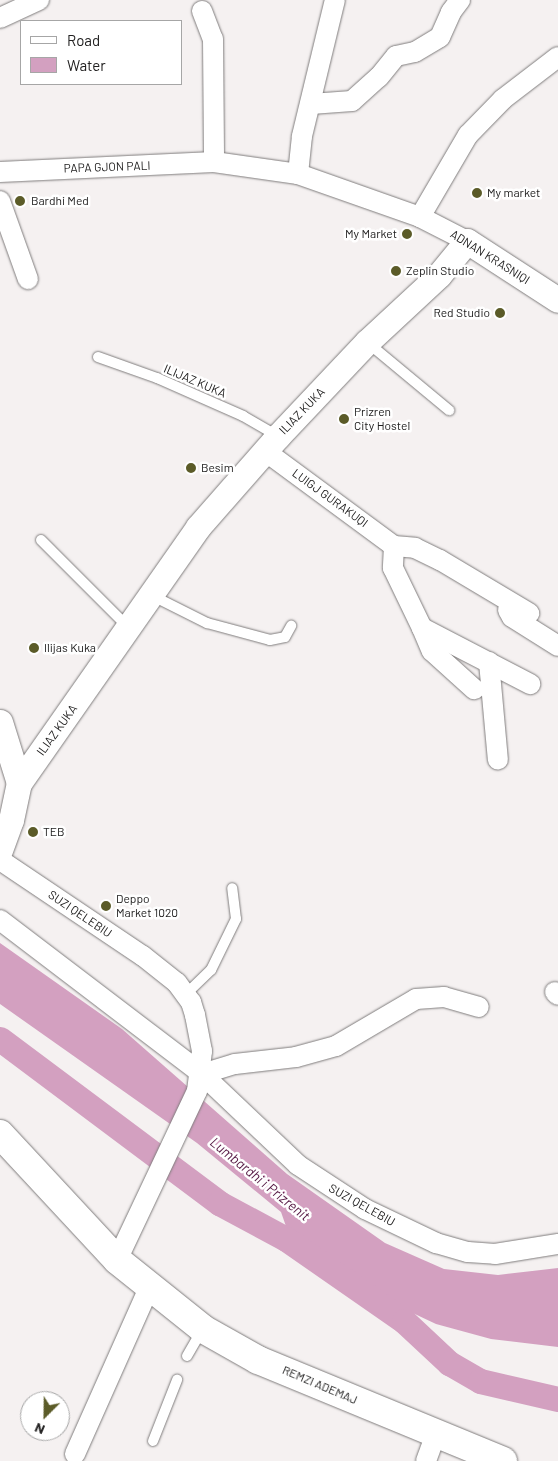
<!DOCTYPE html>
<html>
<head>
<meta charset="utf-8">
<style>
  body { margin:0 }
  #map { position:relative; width:558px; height:1461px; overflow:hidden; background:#f5f1f1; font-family:Barlow,sans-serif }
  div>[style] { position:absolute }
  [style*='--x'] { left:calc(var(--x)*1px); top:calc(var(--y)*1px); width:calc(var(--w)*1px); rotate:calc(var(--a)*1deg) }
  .water>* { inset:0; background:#d3a0c0 }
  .canal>* { height:25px; margin:-12.5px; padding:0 12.5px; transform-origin:12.5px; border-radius:12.5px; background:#d3a0c0 }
  .roads { filter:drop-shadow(0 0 1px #7f7c7c) drop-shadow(0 0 1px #7f7c7c) }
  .service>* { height:10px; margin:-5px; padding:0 5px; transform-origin:5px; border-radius:5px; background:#fff }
  .minor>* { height:20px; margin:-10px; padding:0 10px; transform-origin:10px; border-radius:10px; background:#fff }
  .tertiary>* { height:25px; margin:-12.5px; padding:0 12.5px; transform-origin:12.5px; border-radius:12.5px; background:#fff }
  .secondary>* { height:28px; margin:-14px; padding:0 14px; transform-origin:14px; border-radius:14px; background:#fff }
  .dots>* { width:14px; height:14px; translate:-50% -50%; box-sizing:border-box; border:2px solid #fff; border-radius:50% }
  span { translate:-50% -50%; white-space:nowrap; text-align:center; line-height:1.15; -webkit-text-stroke:5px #fff; paint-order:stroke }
  .street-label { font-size:12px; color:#212020 }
  .poi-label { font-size:12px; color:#212020 }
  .left { translate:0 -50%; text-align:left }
  .right { translate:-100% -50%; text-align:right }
  .water-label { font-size:14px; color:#541742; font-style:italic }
  .legend { position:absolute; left:20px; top:20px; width:162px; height:65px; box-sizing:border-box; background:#fff; border:1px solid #a6a6a6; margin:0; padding:6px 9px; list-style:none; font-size:15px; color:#212020 }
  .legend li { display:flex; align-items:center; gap:10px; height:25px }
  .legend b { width:25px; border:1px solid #a6a6a6 }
  .north { position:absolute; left:20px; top:1391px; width:50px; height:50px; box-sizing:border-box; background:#fff; border:1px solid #a6a6a6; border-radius:50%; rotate:203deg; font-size:14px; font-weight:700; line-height:20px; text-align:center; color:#212020 }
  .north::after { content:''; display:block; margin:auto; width:18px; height:22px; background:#5b5b28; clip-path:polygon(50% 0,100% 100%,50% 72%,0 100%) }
</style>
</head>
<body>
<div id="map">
  <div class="water">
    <i style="clip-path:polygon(0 943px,122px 1029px,287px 1174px,385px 1243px,444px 1269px,498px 1275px,558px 1268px,558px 1347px,491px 1339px,436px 1324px,383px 1299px,289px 1235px,281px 1212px,197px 1143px,0 1004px)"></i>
  </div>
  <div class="canal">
    <i style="--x:0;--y:1039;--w:274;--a:36.8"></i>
    <i style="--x:219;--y:1203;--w:76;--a:28.2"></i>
    <i style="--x:286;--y:1239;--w:144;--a:34.8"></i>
    <i style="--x:404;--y:1321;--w:62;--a:43"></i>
    <i style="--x:449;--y:1363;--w:36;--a:30"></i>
    <i style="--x:480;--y:1381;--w:80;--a:13"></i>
  </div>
  <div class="roads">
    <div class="service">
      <i style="--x:367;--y:342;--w:107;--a:39.7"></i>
      <i style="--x:98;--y:357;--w:63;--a:19.6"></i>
      <i style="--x:157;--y:378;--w:94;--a:23.8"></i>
      <i style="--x:243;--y:416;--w:39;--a:30"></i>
      <i style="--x:41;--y:540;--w:123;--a:45"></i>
      <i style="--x:151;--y:595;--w:63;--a:26.6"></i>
      <i style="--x:207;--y:623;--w:65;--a:15.1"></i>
      <i style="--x:270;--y:640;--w:15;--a:-11"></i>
      <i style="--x:285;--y:637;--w:13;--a:-61"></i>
      <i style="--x:186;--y:994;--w:35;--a:-44"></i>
      <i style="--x:211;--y:970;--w:57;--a:-63.9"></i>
      <i style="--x:236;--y:919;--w:31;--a:-97"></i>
      <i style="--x:187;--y:1356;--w:30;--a:-60"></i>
      <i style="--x:153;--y:1441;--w:66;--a:-68.5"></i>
    </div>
    <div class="minor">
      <i style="--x:202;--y:11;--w:30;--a:69"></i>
      <i style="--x:213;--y:39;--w:123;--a:89.5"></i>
      <i style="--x:0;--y:18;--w:43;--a:-24.8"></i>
      <i style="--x:311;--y:104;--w:41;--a:-4.2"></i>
      <i style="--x:352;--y:101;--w:36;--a:-42"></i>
      <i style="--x:379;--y:77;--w:27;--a:-51"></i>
      <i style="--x:396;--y:56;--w:19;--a:-12"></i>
      <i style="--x:415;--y:52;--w:29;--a:-31"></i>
      <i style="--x:440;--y:37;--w:27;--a:-66"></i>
      <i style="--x:451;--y:12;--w:15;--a:-53"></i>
      <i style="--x:0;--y:172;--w:214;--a:-2.7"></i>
      <i style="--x:214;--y:162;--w:85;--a:8.1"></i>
      <i style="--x:298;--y:174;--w:129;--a:19.4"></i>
      <i style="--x:420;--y:217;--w:53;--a:27.1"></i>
      <i style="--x:298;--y:174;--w:38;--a:-84"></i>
      <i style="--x:302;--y:136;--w:140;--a:-76.4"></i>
      <i style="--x:0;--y:201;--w:83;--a:70.3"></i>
      <i style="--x:420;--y:217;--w:95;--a:-59.7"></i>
      <i style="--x:468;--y:135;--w:50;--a:-45.8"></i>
      <i style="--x:503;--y:99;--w:69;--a:-37.4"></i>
      <i style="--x:265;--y:451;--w:160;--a:36.4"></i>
      <i style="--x:394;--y:546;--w:22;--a:93"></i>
      <i style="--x:393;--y:568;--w:67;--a:64.2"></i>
      <i style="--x:422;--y:628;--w:122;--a:27.4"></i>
      <i style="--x:394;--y:546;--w:21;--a:5"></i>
      <i style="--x:415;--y:548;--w:28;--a:26"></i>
      <i style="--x:440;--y:560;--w:104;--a:30.8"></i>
      <i style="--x:508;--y:610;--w:8;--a:60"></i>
      <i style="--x:512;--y:617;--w:54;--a:32.2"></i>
      <i style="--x:422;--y:628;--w:25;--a:67"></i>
      <i style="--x:432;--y:651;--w:57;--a:42.1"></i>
      <i style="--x:489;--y:662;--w:98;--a:84.8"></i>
      <i style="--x:0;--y:860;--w:172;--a:33.9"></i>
      <i style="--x:143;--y:956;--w:43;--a:38.5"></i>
      <i style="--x:177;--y:983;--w:24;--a:54"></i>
      <i style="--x:191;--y:1002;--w:14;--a:73"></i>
      <i style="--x:195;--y:1015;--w:37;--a:79"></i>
      <i style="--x:202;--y:1051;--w:40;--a:97.1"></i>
      <i style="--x:197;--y:1091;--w:187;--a:115.3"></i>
      <i style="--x:0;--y:920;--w:254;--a:37.3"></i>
      <i style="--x:202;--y:1074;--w:132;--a:43.5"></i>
      <i style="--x:298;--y:1165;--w:80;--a:33.3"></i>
      <i style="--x:365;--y:1209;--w:79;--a:25.6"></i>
      <i style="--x:436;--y:1243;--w:33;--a:16"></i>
      <i style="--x:468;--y:1252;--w:27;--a:4"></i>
      <i style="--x:495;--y:1254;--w:64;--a:-9"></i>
      <i style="--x:555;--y:992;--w:4;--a:45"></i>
      <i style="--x:202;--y:1074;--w:34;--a:-17"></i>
      <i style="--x:235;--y:1064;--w:61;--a:-6.5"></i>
      <i style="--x:296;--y:1057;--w:41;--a:-15.4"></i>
      <i style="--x:336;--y:1046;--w:93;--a:-30.4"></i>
      <i style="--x:416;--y:999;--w:28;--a:-4"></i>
      <i style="--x:444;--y:997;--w:36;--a:16"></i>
      <i style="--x:75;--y:1454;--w:182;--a:-66"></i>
      <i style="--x:426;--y:1461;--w:29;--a:-70"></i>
    </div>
    <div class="tertiary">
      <i style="--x:0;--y:722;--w:64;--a:72.7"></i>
      <i style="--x:0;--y:850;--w:32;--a:-70"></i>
      <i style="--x:11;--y:820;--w:38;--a:-78"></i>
      <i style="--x:19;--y:783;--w:312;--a:-55"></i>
      <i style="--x:198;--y:527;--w:121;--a:-48.7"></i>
      <i style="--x:278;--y:436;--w:129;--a:-46.6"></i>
      <i style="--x:367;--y:342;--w:98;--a:-42.9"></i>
      <i style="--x:439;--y:275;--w:44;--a:-50.5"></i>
      <i style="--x:467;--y:241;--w:108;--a:33"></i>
    </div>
    <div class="secondary">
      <i style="--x:0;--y:1134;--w:172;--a:47.1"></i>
      <i style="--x:117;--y:1260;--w:110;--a:38.7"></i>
      <i style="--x:203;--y:1329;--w:63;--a:29.4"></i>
      <i style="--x:258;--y:1360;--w:265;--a:22.4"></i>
    </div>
  </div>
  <div class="dots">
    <i style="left:477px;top:193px;background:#5b5b28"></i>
    <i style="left:20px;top:201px;background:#5b5b28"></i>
    <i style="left:407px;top:234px;background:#5b5b28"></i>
    <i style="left:396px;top:271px;background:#5b5b28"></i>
    <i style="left:500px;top:313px;background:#5b5b28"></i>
    <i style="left:344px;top:419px;background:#5b5b28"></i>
    <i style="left:191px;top:468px;background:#5b5b28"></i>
    <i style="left:34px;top:648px;background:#5b5b28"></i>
    <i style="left:33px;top:832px;background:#5b5b28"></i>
    <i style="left:106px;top:906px;background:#5b5b28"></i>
  </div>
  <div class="street-label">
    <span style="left:107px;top:167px;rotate:-2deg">PAPA GJON PALI</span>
    <span style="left:490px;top:257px;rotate:32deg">ADNAN KRASNIQI</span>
    <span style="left:195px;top:381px;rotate:23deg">ILIJAZ KUKA</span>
    <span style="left:302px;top:411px;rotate:-46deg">ILIAZ KUKA</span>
    <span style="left:330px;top:498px;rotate:36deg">LUIGJ GURAKUQI</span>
    <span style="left:57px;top:730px;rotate:-54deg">ILIAZ KUKA</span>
    <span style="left:80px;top:914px;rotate:34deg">SUZI QELEBIU</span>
    <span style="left:362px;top:1205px;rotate:29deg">SUZI QELEBIU</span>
    <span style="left:320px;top:1385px;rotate:23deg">REMZI ADEMAJ</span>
  </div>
  <div class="poi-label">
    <span class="left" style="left:487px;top:193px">My market</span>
    <span class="left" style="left:31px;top:201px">Bardhi Med</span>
    <span class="right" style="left:397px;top:234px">My Market</span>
    <span class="left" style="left:406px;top:271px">Zeplin Studio</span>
    <span class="right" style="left:490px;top:313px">Red Studio</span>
    <span class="left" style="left:354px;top:419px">Prizren<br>City Hostel</span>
    <span class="left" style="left:201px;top:468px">Besim</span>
    <span class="left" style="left:44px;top:648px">Ilijas Kuka</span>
    <span class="left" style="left:43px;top:832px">TEB</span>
    <span class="left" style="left:116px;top:906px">Deppo<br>Market 1020</span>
  </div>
  <div class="water-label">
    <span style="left:260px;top:1179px;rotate:39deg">Lumbardhi i Prizrenit</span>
  </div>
  <ul class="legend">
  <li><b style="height:6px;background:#fff"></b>Road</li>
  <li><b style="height:14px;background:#d3a0c0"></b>Water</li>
  </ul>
  <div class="north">N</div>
</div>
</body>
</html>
